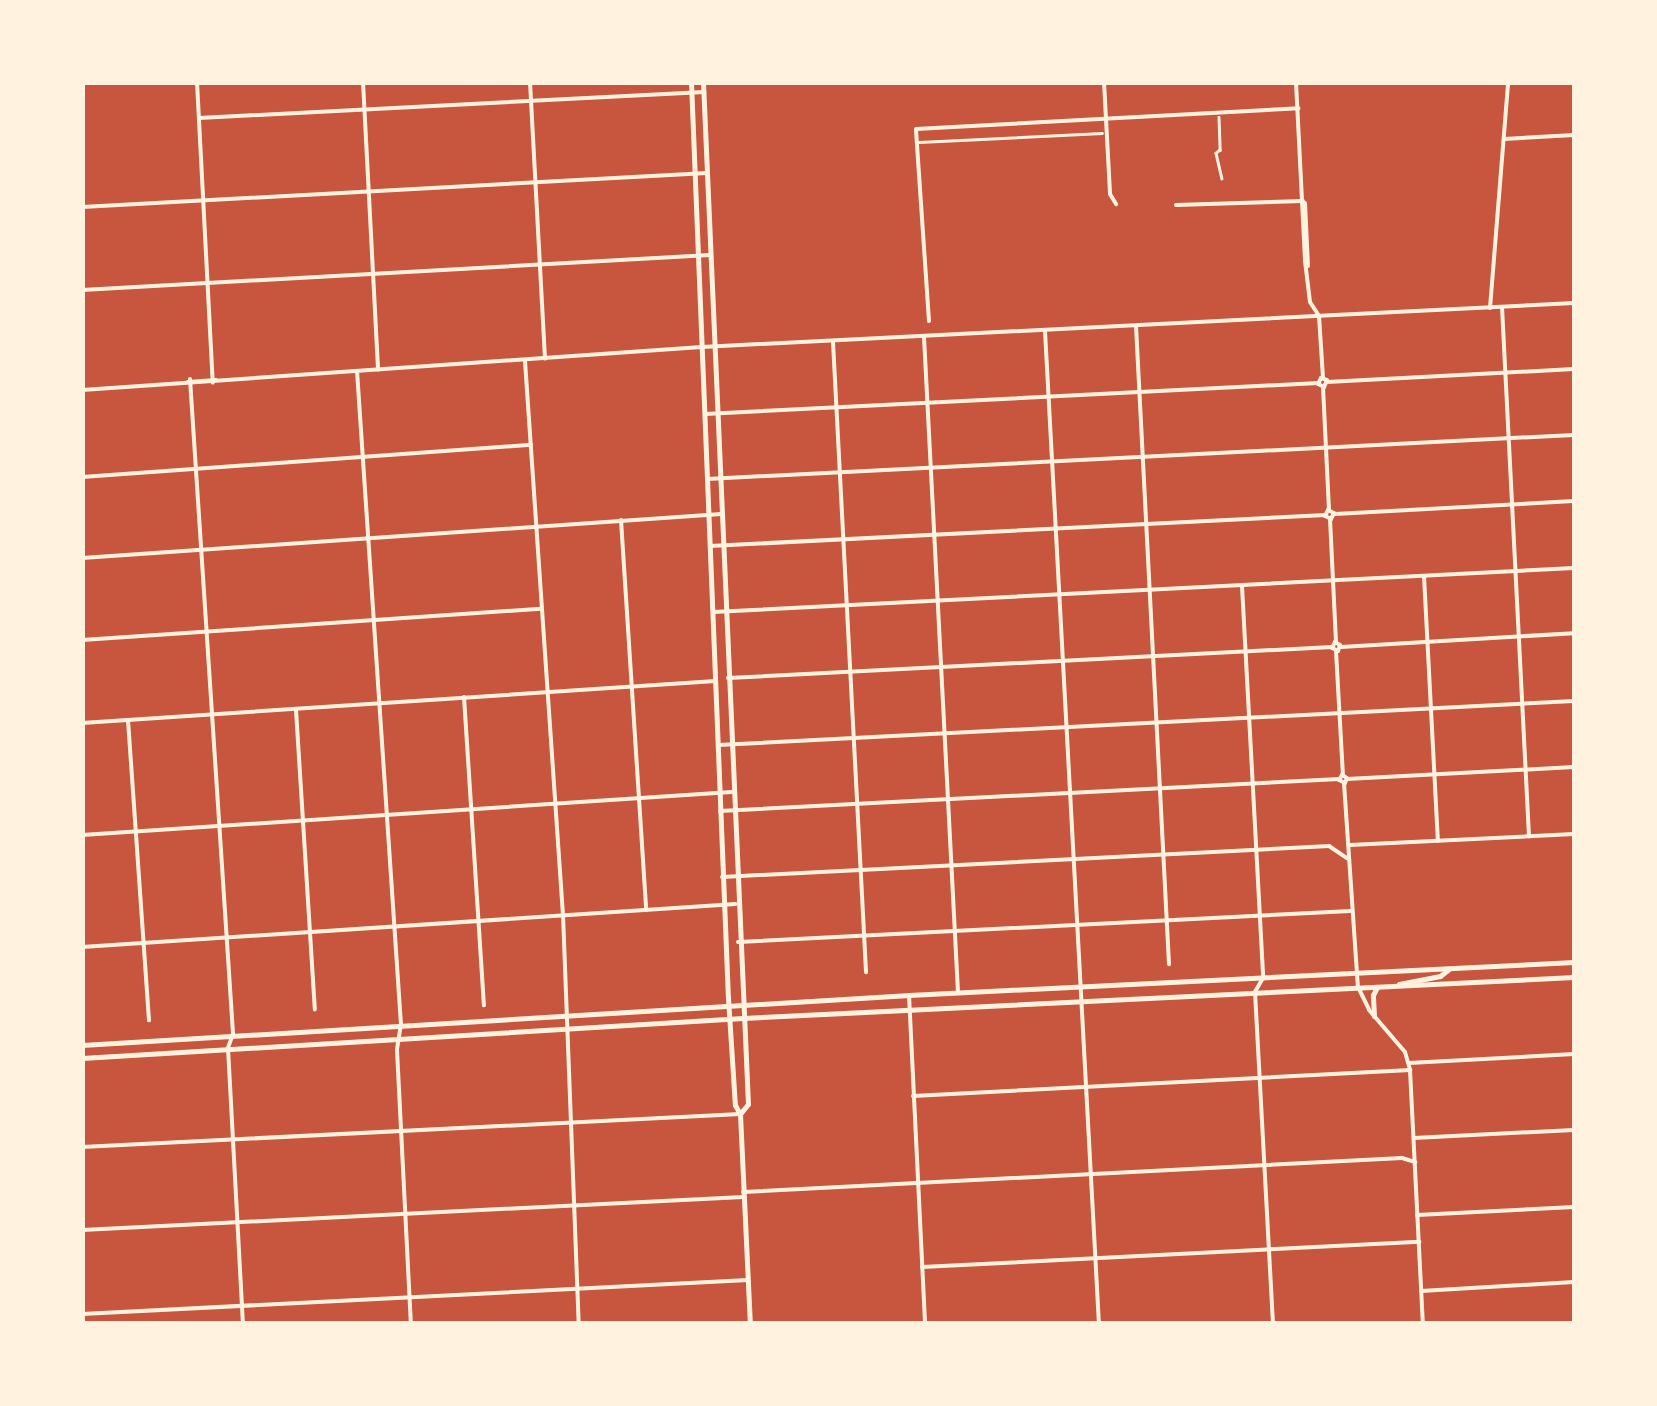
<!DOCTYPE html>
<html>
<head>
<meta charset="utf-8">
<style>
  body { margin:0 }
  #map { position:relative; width:1657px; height:1406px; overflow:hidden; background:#c8553d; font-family:Quicksand,sans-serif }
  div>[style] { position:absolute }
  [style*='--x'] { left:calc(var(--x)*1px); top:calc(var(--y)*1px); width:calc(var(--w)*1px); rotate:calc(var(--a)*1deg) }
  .pedestrian>* { height:2.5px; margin:-1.25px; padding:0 1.25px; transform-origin:1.25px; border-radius:1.25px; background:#fff3e0 }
  .minor>* { height:4px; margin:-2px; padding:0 2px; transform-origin:2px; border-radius:2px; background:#fff3e0 }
  .tertiary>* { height:4px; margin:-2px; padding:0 2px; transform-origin:2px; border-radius:2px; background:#fff3e0 }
  .secondary>* { height:5px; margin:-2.5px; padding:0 2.5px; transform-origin:2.5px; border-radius:2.5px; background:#fff3e0 }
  span { translate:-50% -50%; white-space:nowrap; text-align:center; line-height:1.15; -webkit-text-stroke:9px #fff3e0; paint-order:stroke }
  .frame { position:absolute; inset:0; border:85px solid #fff3e0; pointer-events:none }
</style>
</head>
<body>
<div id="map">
  <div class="pedestrian">
    <i style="--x:1219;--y:117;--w:33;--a:88"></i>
    <i style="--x:1220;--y:150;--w:5;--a:143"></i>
    <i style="--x:1216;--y:153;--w:26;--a:77"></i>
    <i style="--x:919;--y:142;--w:183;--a:-2.8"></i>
  </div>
  <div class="minor">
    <i style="--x:197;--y:82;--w:301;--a:87"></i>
    <i style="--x:363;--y:82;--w:288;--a:87"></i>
    <i style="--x:530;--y:82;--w:277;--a:86.9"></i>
    <i style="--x:1104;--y:82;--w:112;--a:86.9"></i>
    <i style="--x:1110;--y:194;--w:12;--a:59"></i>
    <i style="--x:1296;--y:82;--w:179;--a:87.1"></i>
    <i style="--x:1305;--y:261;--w:41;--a:83"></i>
    <i style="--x:1310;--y:302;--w:17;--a:57"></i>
    <i style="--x:199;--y:118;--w:506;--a:-2.95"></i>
    <i style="--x:1504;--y:139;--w:70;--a:-3.3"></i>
    <i style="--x:1305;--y:203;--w:63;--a:87.3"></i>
    <i style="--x:1176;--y:205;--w:127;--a:-1.8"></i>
    <i style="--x:82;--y:207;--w:626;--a:-3.11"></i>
    <i style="--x:82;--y:290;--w:629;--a:-3.19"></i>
    <i style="--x:1502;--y:307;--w:530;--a:87.08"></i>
    <i style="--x:1490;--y:308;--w:227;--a:-85.4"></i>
    <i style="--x:929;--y:321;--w:192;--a:-93.9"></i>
    <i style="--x:916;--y:129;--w:383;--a:-3.1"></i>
    <i style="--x:1136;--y:326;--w:639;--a:87.04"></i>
    <i style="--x:1045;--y:331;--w:994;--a:86.89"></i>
    <i style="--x:924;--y:337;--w:657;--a:87.03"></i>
    <i style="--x:833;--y:342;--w:631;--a:87"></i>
    <i style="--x:525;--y:361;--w:555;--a:86.08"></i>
    <i style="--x:563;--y:915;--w:409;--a:87.8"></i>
    <i style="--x:357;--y:371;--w:654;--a:86.15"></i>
    <i style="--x:401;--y:1024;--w:26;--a:99"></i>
    <i style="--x:397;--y:1050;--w:274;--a:87.1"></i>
    <i style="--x:190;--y:379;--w:656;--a:86.24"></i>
    <i style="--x:233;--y:1034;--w:15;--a:110"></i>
    <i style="--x:228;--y:1048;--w:276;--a:86.9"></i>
    <i style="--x:1327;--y:382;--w:247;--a:-3"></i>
    <i style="--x:705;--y:414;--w:614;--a:-2.9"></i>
    <i style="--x:82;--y:477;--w:450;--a:-4.1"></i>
    <i style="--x:707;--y:479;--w:868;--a:-2.91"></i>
    <i style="--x:1335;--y:514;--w:239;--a:-3.1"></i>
    <i style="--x:621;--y:520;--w:391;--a:86.3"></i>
    <i style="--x:710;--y:546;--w:616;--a:-2.89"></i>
    <i style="--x:82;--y:558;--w:641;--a:-3.94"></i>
    <i style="--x:1424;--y:576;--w:265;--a:87"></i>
    <i style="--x:1242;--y:586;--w:393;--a:86.9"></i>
    <i style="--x:1263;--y:978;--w:16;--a:120"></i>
    <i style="--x:1255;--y:992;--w:332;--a:86.9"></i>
    <i style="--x:713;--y:612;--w:862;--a:-2.93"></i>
    <i style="--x:82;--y:640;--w:460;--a:-3.9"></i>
    <i style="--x:464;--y:697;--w:309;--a:86.3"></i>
    <i style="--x:296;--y:710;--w:300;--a:86.4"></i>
    <i style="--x:128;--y:720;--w:301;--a:86"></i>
    <i style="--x:718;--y:745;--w:857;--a:-2.94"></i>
    <i style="--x:1347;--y:779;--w:227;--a:-3"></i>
    <i style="--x:720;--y:811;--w:620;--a:-2.96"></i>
    <i style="--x:82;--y:835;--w:651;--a:-3.78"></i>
    <i style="--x:1350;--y:845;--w:224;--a:-2.8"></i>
    <i style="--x:722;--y:877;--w:608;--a:-2.92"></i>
    <i style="--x:1329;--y:846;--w:22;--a:34"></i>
    <i style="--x:738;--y:942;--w:613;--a:-2.9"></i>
    <i style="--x:82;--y:947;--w:655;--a:-3.76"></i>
    <i style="--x:909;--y:995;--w:329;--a:87.2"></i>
    <i style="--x:1409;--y:1063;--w:165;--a:-3.1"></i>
    <i style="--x:913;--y:1096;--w:498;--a:-3"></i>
    <i style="--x:1414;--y:1138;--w:160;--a:-2.9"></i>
    <i style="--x:82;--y:1147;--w:659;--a:-2.87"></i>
    <i style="--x:743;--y:1192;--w:660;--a:-2.95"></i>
    <i style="--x:1402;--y:1158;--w:14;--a:17"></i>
    <i style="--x:1417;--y:1215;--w:157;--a:-2.9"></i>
    <i style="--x:82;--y:1230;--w:662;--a:-2.86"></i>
    <i style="--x:922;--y:1267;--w:498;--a:-2.9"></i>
    <i style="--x:1421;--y:1291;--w:153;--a:-3.4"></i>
    <i style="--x:82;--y:1314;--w:667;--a:-2.92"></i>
  </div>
  <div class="tertiary">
    <i style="--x:1319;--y:316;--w:62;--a:86.3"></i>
    <i style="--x:1321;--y:378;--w:6;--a:18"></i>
    <i style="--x:1327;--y:380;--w:8;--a:113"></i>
    <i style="--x:1324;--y:387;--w:7;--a:-153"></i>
    <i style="--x:1318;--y:384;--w:7;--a:-63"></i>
    <i style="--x:188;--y:382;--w:28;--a:-4"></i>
    <i style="--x:1323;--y:387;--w:123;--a:87.2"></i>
    <i style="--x:82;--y:390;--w:621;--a:-3.97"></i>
    <i style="--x:702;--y:347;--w:873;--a:-2.89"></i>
    <i style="--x:1328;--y:510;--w:7;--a:27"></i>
    <i style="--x:1334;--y:513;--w:7;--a:117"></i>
    <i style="--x:1331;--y:519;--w:7;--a:-153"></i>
    <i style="--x:1325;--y:516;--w:7;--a:-63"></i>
    <i style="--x:1330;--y:519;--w:123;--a:87.2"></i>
    <i style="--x:1335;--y:642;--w:6;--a:31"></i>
    <i style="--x:1340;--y:645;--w:6;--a:108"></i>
    <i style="--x:1338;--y:651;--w:7;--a:-153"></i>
    <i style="--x:1332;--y:648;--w:7;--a:-63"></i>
    <i style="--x:1341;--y:647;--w:233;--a:-3.4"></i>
    <i style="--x:1336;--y:651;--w:124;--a:86.8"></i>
    <i style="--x:728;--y:678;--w:605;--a:-2.94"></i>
    <i style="--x:82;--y:723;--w:635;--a:-3.79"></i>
    <i style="--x:1342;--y:775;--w:6;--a:31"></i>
    <i style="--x:1347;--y:778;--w:5;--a:112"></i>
    <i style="--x:1345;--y:783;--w:7;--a:-153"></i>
    <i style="--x:1339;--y:780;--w:6;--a:-59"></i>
    <i style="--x:1344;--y:783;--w:204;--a:86.1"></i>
    <i style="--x:1358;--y:987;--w:25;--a:64"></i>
    <i style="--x:1369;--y:1010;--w:55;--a:49.4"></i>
    <i style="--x:1405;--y:1052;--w:19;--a:74"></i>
    <i style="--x:1410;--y:1070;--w:254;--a:87.1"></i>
  </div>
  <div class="secondary">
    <i style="--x:691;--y:82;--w:917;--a:87.69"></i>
    <i style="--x:728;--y:998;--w:107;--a:86.3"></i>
    <i style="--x:735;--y:1105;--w:10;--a:61"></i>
    <i style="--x:740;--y:1114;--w:210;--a:87.3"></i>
    <i style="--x:703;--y:82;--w:1023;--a:87.48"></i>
    <i style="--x:748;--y:1104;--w:13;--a:129"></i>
    <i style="--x:1399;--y:984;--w:42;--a:-11"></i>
    <i style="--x:1440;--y:976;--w:11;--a:-38"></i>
    <i style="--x:1374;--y:1016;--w:21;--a:-93"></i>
    <i style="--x:1373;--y:995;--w:9;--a:-63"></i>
    <i style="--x:82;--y:1045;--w:829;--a:-3.46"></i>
    <i style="--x:909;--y:995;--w:666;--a:-2.84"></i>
    <i style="--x:82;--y:1058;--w:662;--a:-3.46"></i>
    <i style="--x:743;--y:1018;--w:832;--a:-2.82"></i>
  </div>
  <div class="frame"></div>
</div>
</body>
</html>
